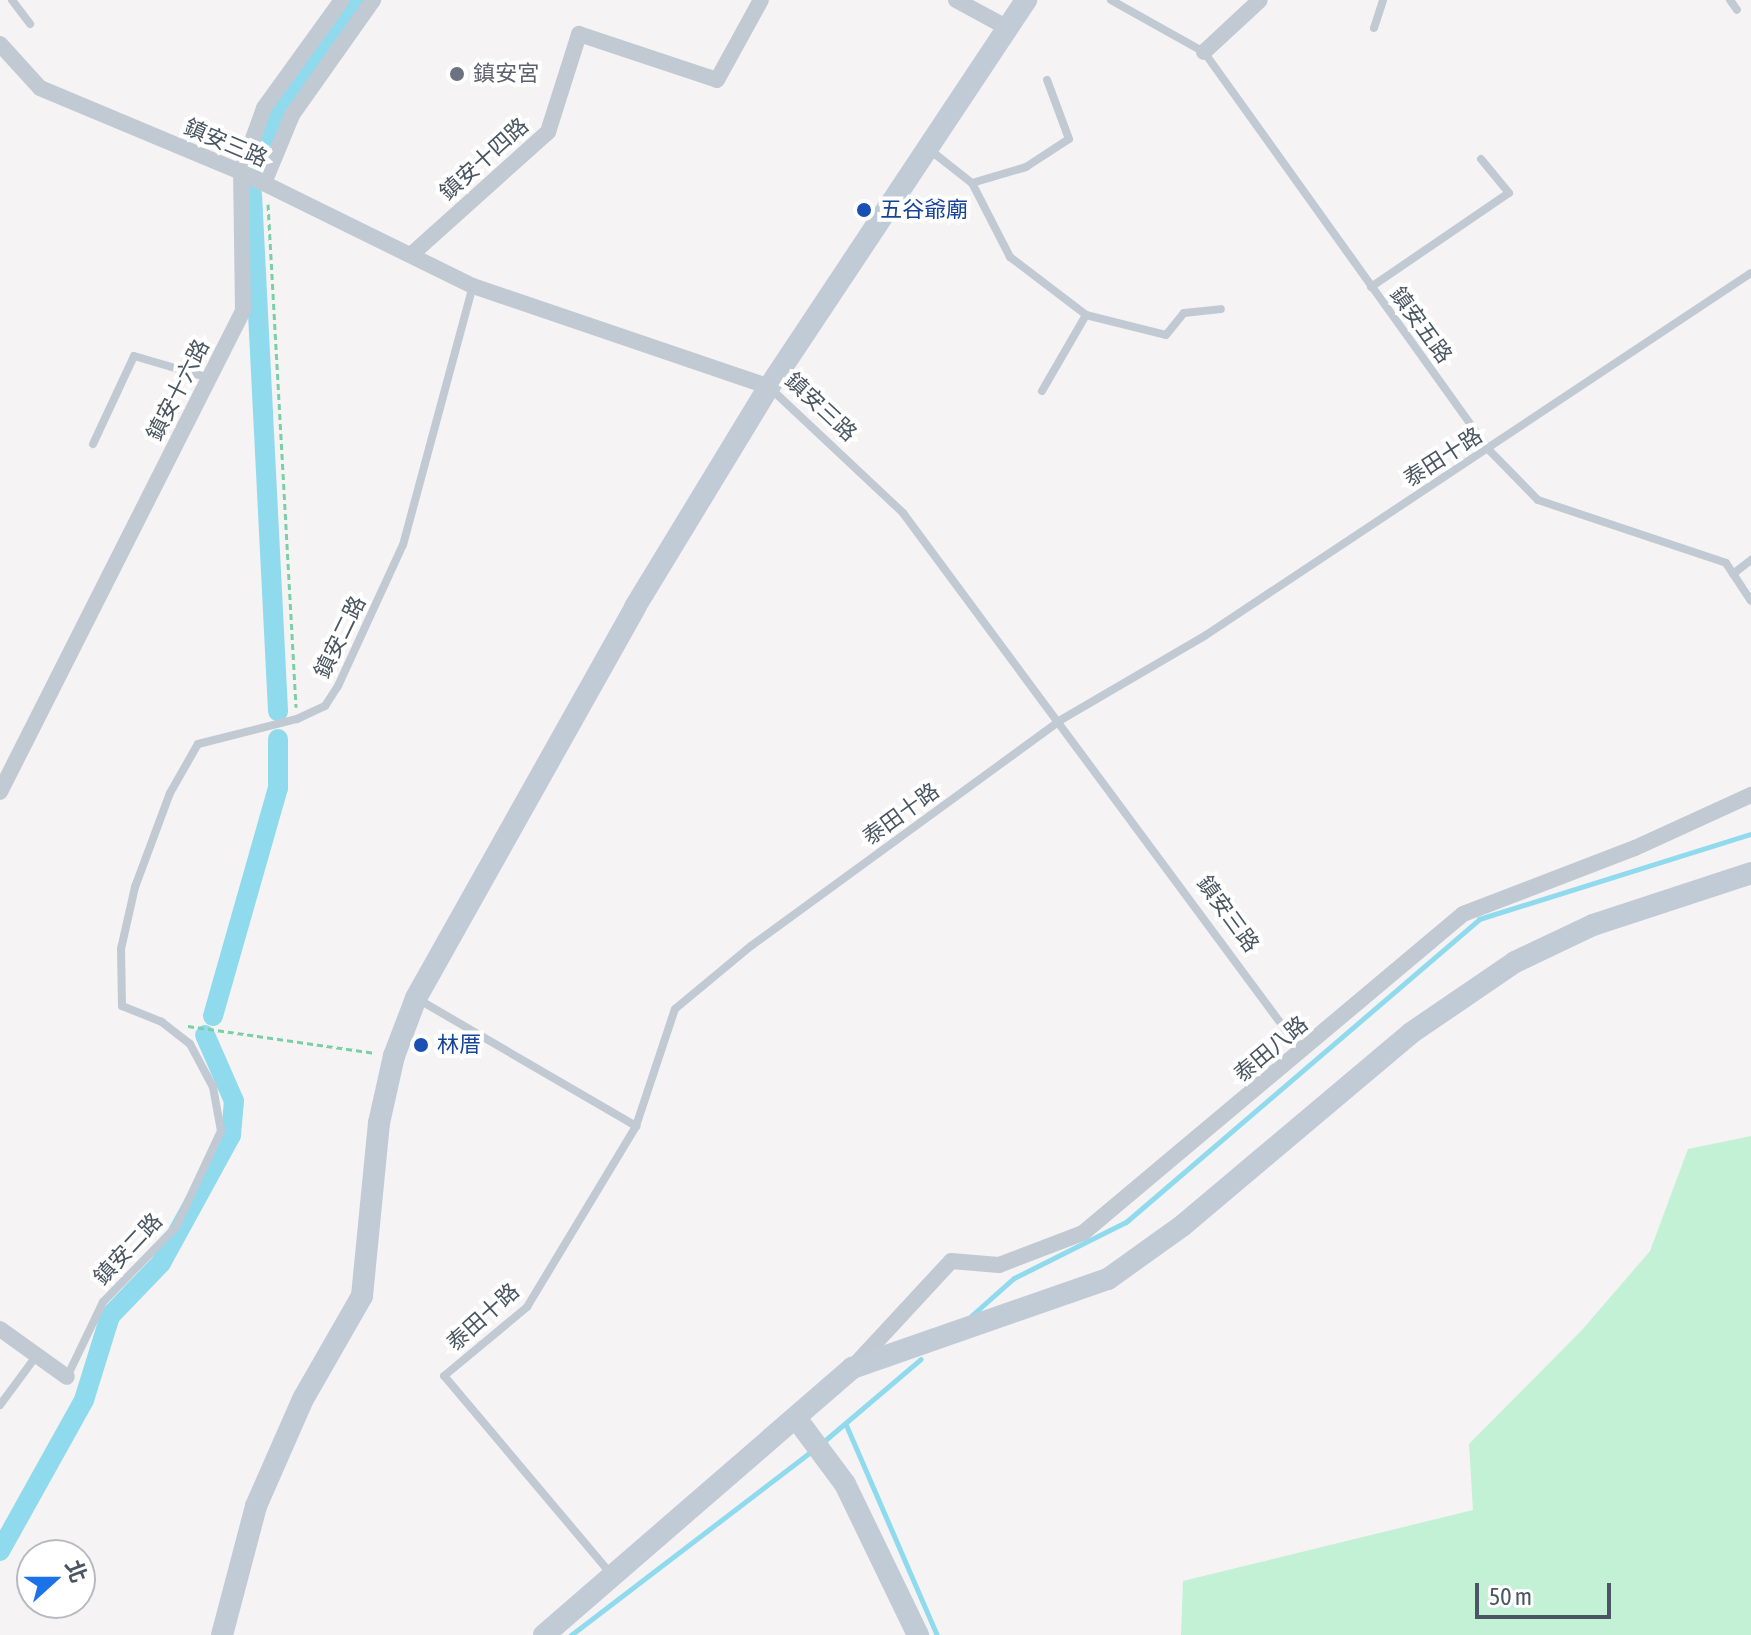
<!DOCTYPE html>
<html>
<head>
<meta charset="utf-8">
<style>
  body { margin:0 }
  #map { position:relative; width:1751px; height:1635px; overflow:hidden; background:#f5f3f3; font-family:"Asap Condensed","Noto Sans TC",sans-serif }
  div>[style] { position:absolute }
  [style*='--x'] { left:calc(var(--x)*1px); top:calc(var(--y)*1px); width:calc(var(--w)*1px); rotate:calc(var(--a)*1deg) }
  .green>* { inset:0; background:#c3f1d5 }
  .stream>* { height:5px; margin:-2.5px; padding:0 2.5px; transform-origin:2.5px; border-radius:2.5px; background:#90daee }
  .canal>* { height:20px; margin:-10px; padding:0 10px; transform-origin:10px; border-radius:10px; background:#90daee }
  .path>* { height:3px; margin-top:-1.5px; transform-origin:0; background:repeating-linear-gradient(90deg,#7ad0a6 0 6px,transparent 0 10px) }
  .lane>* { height:8px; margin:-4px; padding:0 4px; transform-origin:4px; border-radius:4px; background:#c1cad2 }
  .street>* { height:16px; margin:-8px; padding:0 8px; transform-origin:8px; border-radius:8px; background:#c1cad2 }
  .secondary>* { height:22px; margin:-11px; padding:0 11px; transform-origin:11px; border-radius:11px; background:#c1cbd6 }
  .dots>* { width:22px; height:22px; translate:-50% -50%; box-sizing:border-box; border:4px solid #fff; border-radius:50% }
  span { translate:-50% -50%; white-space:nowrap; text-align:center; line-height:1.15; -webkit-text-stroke:8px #fff; paint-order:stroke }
  .worship-label { font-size:22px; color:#5b616d }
  .left { translate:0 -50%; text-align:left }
  .street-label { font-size:22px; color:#4a5661 }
  .transit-label { font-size:22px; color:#164399 }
  .north { position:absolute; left:16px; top:1539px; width:80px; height:80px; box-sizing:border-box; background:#fff; border:2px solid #b7bbc0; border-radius:50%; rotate:69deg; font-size:22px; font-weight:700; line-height:32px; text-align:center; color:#4a5661 }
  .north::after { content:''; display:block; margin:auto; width:28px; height:36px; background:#1a73e8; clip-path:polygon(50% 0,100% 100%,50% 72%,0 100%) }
  .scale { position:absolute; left:1475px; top:1583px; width:136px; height:36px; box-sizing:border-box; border:4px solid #4a5661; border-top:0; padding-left:10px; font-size:24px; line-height:28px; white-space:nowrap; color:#4a5661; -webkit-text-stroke:6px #fff; paint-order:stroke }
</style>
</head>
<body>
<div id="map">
  <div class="green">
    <i style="clip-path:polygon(1751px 1136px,1751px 1635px,1181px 1635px,1183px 1581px,1473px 1510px,1469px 1444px,1582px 1330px,1650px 1251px,1688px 1149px)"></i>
  </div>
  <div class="stream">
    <i style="--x:971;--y:1316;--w:57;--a:-41.5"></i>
    <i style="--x:1014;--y:1278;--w:125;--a:-26.6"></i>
    <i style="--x:1126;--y:1222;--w:465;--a:-40.6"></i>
    <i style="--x:1479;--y:919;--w:285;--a:-17.4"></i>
    <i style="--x:846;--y:1425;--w:229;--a:66.6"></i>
    <i style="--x:823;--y:1442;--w:128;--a:-40.3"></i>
    <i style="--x:571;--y:1635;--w:303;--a:-37.4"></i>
  </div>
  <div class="canal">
    <i style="--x:256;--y:174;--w:48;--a:-75.4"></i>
    <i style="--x:268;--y:128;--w:48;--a:-59.7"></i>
    <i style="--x:292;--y:87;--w:109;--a:-53.2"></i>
    <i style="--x:252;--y:194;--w:518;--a:87.12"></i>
    <i style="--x:213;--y:1016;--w:237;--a:-74.1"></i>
    <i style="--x:278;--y:788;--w:49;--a:-90"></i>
    <i style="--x:0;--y:1551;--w:173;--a:-60.9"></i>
    <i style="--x:84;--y:1400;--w:88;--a:-72.8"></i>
    <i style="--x:110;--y:1316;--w:74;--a:-46.1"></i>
    <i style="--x:161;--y:1263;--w:146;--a:-61.3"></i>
    <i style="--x:231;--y:1135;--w:34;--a:-85"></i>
    <i style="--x:234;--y:1101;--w:72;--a:-113.7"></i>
  </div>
  <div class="path">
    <i style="--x:268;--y:204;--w:504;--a:86.81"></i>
    <i style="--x:188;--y:1026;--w:189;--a:8.2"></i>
  </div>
  <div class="lane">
    <i style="--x:12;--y:0;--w:30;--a:53"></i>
    <i style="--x:1111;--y:0;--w:107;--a:29.2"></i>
    <i style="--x:1204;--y:52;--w:488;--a:54.4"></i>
    <i style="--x:1488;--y:449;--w:71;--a:45.6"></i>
    <i style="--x:1538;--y:500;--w:198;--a:18.5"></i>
    <i style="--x:1726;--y:563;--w:45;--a:56.7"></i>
    <i style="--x:1730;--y:0;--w:12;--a:55"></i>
    <i style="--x:1374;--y:28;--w:29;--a:-72"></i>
    <i style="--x:930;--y:150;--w:53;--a:38.2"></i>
    <i style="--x:972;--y:183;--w:83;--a:62.8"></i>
    <i style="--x:1010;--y:257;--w:96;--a:37.3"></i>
    <i style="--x:1086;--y:315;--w:82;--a:14"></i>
    <i style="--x:1166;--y:335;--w:28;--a:-51"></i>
    <i style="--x:1184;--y:313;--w:37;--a:-6"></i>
    <i style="--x:972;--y:183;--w:56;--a:-16.5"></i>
    <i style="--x:1026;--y:167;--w:51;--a:-33.1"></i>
    <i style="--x:1069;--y:139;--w:63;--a:-110.4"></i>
    <i style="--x:1371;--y:287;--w:167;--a:-34.3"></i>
    <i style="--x:1509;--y:193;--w:44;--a:-129.5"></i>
    <i style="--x:769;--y:387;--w:184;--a:43.2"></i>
    <i style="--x:903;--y:513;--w:671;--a:53.49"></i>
    <i style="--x:1042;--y:391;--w:88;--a:-59.9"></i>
    <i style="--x:93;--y:444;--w:97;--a:-65"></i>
    <i style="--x:134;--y:356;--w:78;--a:16.3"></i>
    <i style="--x:1733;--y:574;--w:23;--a:-38"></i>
    <i style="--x:416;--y:998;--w:255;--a:30.2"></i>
    <i style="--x:67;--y:1377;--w:83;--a:-64.4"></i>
    <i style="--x:103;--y:1302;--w:105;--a:-45.8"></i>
    <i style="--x:176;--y:1227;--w:106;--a:-64.9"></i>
    <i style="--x:221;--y:1131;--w:45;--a:-100.3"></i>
    <i style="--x:213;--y:1087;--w:49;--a:-118.1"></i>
    <i style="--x:190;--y:1044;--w:36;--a:-142"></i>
    <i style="--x:162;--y:1022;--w:43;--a:-158.2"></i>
    <i style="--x:122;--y:1006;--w:57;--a:-91"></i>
    <i style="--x:121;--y:949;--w:64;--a:-77.3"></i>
    <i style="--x:135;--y:887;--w:100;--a:-69.6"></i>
    <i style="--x:170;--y:793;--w:56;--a:-60.3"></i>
    <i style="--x:198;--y:744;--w:102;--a:-14.2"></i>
    <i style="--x:297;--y:719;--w:31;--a:-25"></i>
    <i style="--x:325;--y:706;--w:24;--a:-57"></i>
    <i style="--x:338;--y:686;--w:155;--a:-65.3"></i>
    <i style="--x:403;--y:545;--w:268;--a:-74.9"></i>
    <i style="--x:0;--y:1405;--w:62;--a:-53.5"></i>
    <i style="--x:611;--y:1574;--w:259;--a:-130.1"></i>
    <i style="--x:444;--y:1376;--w:108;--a:-39.7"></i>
    <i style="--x:527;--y:1307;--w:211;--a:-58.9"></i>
    <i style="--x:636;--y:1126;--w:123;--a:-71.6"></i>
    <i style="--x:675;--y:1009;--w:99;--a:-39.7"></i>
    <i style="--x:751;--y:946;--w:381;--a:-36.1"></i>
    <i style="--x:1059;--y:721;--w:170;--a:-30.3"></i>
    <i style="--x:1206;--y:635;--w:654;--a:-33.59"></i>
  </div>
  <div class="street">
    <i style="--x:956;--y:0;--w:57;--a:28.4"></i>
    <i style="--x:0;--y:44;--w:59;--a:47.7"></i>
    <i style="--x:40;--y:88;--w:218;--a:22.7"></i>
    <i style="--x:241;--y:172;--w:258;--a:26.2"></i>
    <i style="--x:473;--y:286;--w:313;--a:18.8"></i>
    <i style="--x:1204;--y:52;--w:76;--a:-42.9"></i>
    <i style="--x:264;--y:183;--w:74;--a:-67.6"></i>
    <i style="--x:292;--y:115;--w:141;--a:-54.8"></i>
    <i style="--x:412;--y:254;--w:183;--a:-41.9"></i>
    <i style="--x:548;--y:132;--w:103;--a:-72.4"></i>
    <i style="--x:579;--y:34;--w:145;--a:18.4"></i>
    <i style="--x:717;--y:80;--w:91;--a:-61.2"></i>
    <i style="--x:0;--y:792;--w:539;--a:-63.2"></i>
    <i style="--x:243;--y:311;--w:139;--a:-90.8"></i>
    <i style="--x:241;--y:172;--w:68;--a:-70.2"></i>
    <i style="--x:264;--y:108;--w:133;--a:-54.2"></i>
    <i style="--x:0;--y:1329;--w:82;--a:35.6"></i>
    <i style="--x:853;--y:1367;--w:144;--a:-47.2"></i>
    <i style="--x:951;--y:1261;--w:48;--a:4.8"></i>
    <i style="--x:999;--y:1265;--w:90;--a:-20.9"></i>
    <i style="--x:1083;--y:1233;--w:496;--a:-40"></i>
    <i style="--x:1463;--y:914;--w:184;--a:-21"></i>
    <i style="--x:1635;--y:848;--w:128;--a:-24.6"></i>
  </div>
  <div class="secondary">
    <i style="--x:796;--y:1418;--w:82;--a:53.4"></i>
    <i style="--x:845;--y:1484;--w:168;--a:64.2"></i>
    <i style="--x:222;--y:1635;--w:133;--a:-75.2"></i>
    <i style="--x:256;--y:1506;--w:117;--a:-66.3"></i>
    <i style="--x:303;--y:1399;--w:119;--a:-60.2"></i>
    <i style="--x:362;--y:1296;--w:174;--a:-84.4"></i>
    <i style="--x:379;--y:1123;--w:69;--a:-77.4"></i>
    <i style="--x:394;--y:1056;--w:62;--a:-69.2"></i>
    <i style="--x:416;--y:998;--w:448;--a:-60.7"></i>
    <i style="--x:635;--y:607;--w:258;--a:-58.7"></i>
    <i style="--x:769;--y:387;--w:465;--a:-56.4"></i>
    <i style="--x:544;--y:1635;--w:408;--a:-40.9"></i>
    <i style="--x:852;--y:1368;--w:271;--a:-19.2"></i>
    <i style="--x:1108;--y:1279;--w:91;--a:-35.6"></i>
    <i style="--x:1182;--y:1226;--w:299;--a:-40.1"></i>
    <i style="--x:1411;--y:1033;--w:126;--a:-34.3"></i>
    <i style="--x:1515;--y:962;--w:86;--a:-25.4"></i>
    <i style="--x:1593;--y:925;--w:166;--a:-18.2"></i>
  </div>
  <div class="dots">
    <i style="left:457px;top:74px;background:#6b7280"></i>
    <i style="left:864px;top:210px;background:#1a4fb4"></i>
    <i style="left:421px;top:1045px;background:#1a4fb4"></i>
  </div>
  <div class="worship-label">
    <span class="left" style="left:473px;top:74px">鎮安宮</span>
  </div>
  <div class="street-label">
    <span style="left:226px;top:143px;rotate:23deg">鎮安三路</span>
    <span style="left:484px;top:159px;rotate:-42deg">鎮安十四路</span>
    <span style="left:1421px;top:325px;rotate:54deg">鎮安五路</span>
    <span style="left:178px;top:390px;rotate:-63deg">鎮安十六路</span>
    <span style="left:821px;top:407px;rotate:43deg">鎮安三路</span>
    <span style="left:1443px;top:457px;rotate:-33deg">泰田十路</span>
    <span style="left:340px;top:637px;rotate:-64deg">鎮安二路</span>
    <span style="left:901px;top:814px;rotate:-36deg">泰田十路</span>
    <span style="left:1228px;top:914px;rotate:54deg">鎮安三路</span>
    <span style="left:1271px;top:1049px;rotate:-40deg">泰田八路</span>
    <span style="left:128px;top:1249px;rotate:-47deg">鎮安二路</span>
    <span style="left:483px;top:1317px;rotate:-42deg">泰田十路</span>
  </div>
  <div class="transit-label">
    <span class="left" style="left:880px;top:210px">五谷爺廟</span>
    <span class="left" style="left:437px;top:1045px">林厝</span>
  </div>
  <div class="north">北</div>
  <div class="scale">50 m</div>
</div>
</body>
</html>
